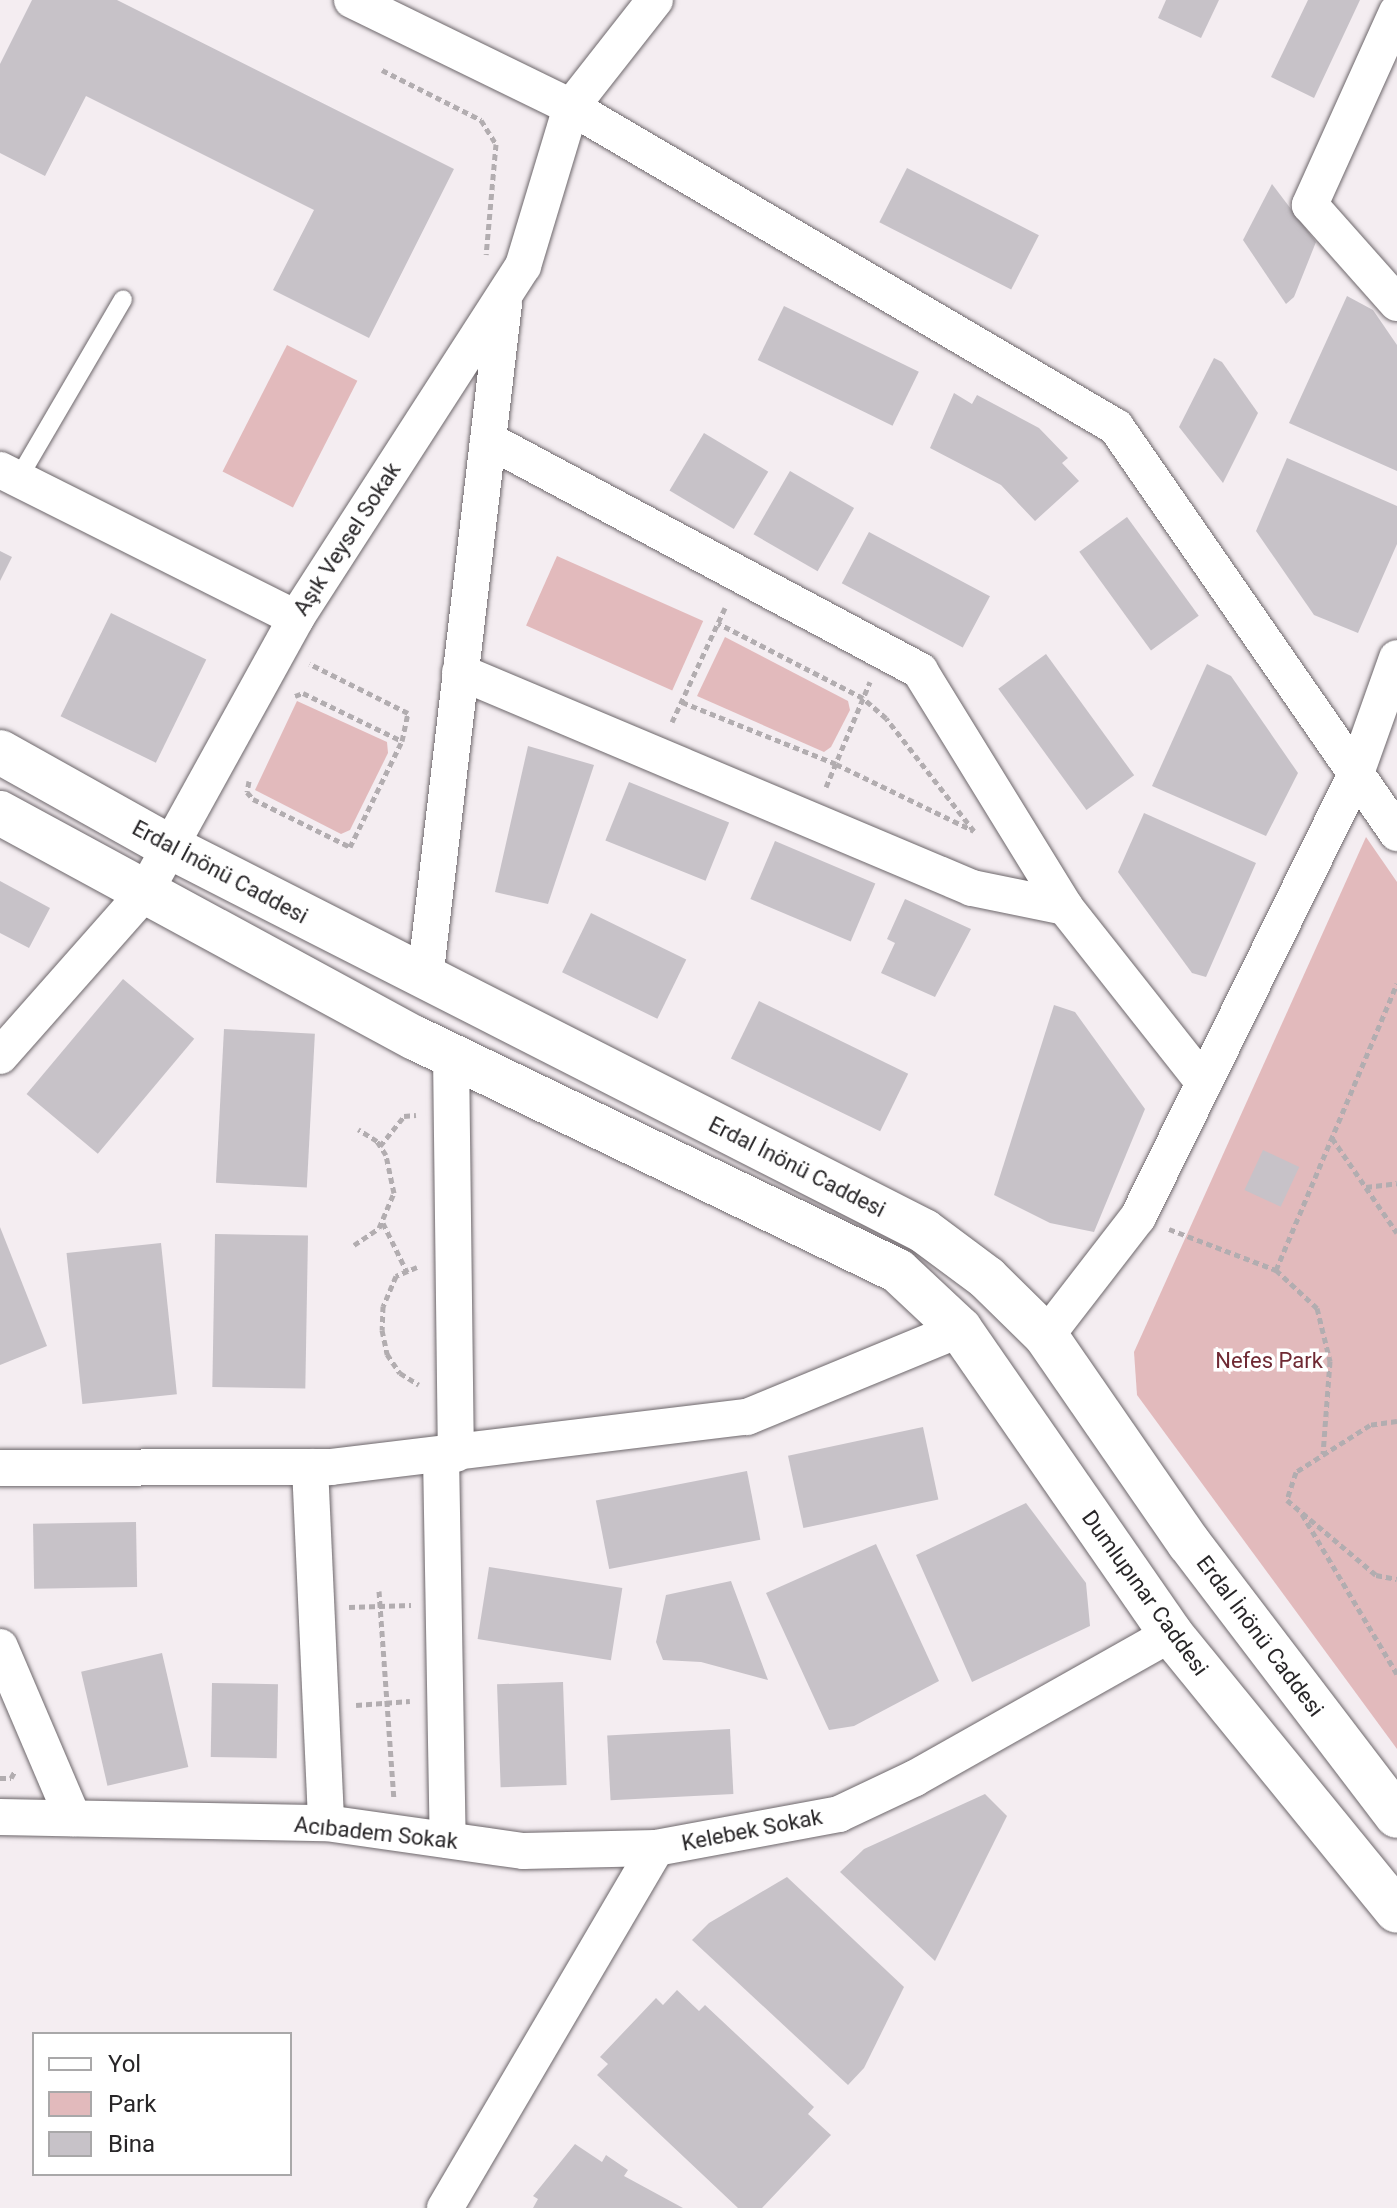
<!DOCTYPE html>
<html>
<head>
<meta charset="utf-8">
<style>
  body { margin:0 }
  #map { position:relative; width:1397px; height:2208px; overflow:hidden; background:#f4edf1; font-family:Roboto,sans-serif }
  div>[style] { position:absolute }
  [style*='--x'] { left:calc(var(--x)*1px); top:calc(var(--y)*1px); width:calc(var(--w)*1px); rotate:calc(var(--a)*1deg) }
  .green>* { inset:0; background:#e2babc; transform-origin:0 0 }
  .building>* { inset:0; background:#c7c2c8; transform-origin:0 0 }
  .path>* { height:5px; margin-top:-2.5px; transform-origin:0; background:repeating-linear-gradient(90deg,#b2adb0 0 6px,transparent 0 10px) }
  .roads { filter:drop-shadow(0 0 2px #6d676b) drop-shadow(0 0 2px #6d676b) }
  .service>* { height:18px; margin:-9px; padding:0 9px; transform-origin:9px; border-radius:9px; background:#fff }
  .minor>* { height:36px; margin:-18px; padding:0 18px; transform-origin:18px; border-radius:18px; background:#fff }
  .secondary>* { height:44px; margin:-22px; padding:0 22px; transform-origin:22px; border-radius:22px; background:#fff }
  span { translate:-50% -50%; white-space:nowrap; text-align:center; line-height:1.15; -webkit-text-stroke:7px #fff; paint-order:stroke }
  .street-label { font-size:22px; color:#282628 }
  .park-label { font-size:22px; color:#6f2933 }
  .legend { position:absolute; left:32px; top:2032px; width:260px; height:144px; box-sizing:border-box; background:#fff; border:2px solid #a9a8a9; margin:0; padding:10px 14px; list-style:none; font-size:24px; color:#282628 }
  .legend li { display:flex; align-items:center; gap:16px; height:40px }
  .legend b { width:40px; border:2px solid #a9a8a9 }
</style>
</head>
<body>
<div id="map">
  <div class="green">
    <i style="left:287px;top:345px;width:79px;height:142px;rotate:27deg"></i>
    <i style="left:557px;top:556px;width:160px;height:76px;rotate:24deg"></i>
    <i style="clip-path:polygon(725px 637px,848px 701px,850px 710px,831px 747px,824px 752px,697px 696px)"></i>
    <i style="clip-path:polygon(297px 701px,387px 742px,388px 753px,350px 830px,341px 834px,255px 790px)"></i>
    <i style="clip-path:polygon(1366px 837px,1397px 882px,1397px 1749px,1137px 1395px,1134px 1352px)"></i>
  </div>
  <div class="building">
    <i style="clip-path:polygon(32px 0,117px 0,454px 169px,369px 338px,273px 290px,314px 210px,86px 96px,45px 176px,0 153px,0 64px)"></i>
    <i style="clip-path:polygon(1166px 0,1219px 0,1201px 38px,1158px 18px)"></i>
    <i style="clip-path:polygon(1308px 0,1360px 0,1314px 98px,1271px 77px)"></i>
    <i style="left:907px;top:168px;width:148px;height:61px;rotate:27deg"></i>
    <i style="clip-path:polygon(1272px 184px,1316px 242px,1294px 297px,1286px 304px,1243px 240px)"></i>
    <i style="clip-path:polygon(1347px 296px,1373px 310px,1397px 345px,1397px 471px,1289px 423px)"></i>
    <i style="left:784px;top:306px;width:150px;height:60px;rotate:26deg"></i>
    <i style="clip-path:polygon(1214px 358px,1222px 362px,1258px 413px,1223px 483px,1179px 427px)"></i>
    <i style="clip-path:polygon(954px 393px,972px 404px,977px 395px,1039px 428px,1068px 458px,1062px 463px,1079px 481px,1035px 521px,1001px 485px,930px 448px)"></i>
    <i style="left:704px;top:433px;width:75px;height:67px;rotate:31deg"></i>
    <i style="clip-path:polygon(1287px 458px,1397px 506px,1397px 544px,1358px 633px,1314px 615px,1256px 531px)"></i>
    <i style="left:790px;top:471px;width:74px;height:73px;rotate:30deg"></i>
    <i style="left:1127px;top:517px;width:122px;height:59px;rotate:54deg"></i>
    <i style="left:869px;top:532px;width:137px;height:58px;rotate:28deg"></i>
    <i style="clip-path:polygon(0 551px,12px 557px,0 581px)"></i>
    <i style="left:111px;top:613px;width:106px;height:115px;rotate:26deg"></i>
    <i style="left:1046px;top:654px;width:150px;height:59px;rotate:54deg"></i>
    <i style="clip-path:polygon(1207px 664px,1231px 676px,1298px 773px,1266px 836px,1152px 786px)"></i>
    <i style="clip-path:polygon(528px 746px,594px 765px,548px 904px,495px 892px)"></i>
    <i style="left:629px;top:782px;width:108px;height:63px;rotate:22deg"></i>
    <i style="clip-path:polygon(1144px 813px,1256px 863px,1206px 977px,1192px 973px,1118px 872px)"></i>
    <i style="left:775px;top:841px;width:109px;height:63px;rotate:23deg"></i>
    <i style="clip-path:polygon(0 881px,50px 908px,29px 948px,0 933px)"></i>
    <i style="clip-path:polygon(905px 899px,971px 929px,935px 997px,881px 973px,895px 943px,887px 939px)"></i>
    <i style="left:591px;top:913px;width:106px;height:66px;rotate:26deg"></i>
    <i style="left:123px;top:979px;width:93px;height:150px;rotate:40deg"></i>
    <i style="left:759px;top:1001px;width:166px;height:64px;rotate:26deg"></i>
    <i style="clip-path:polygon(1054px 1005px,1075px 1012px,1145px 1109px,1094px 1232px,1050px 1223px,994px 1195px)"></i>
    <i style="left:224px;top:1029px;width:91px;height:154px;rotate:3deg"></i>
    <i style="left:1263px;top:1150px;width:40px;height:44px;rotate:25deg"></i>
    <i style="clip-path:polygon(0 1227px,47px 1346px,0 1365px)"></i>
    <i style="left:215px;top:1234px;width:93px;height:153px;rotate:1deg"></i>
    <i style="left:161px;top:1243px;width:152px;height:95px;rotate:84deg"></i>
    <i style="left:923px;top:1427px;width:74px;height:138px;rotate:78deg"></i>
    <i style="left:747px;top:1471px;width:70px;height:154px;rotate:79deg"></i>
    <i style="clip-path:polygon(1026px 1503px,1086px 1583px,1090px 1626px,972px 1682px,916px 1555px)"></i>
    <i style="left:136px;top:1522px;width:65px;height:103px;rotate:89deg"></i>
    <i style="clip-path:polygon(876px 1544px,939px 1681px,854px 1726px,829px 1730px,766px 1593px)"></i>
    <i style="left:489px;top:1567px;width:135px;height:73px;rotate:9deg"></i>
    <i style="clip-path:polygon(731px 1581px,768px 1680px,701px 1662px,663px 1660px,656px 1642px,666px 1595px)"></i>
    <i style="left:162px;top:1653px;width:117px;height:83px;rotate:77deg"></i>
    <i style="left:563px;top:1682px;width:103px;height:66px;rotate:88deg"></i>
    <i style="left:212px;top:1683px;width:66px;height:74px;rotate:1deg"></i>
    <i style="left:730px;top:1729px;width:65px;height:123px;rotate:87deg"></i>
    <i style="clip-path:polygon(985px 1794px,1007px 1816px,935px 1961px,840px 1872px,864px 1849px)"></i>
    <i style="clip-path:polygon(787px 1877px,904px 1987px,864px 2068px,848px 2085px,692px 1940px,709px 1923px)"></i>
    <i style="clip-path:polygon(677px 1990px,699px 2011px,705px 2005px,814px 2107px,808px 2114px,831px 2135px,762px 2208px,738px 2208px,597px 2075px,608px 2064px,600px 2057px,656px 1998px,663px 2005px)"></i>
    <i style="clip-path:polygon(575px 2144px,602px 2162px,606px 2155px,628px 2170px,624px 2176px,683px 2208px,533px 2208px,538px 2199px,533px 2196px)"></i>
  </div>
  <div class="path">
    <i style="--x:382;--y:70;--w:111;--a:26.8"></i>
    <i style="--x:481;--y:120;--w:28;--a:58"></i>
    <i style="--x:496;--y:144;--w:111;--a:95.1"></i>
    <i style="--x:295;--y:696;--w:9;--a:-21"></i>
    <i style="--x:303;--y:693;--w:110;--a:25.9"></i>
    <i style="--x:682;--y:702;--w:166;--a:21.9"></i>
    <i style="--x:836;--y:764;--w:153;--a:25.9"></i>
    <i style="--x:974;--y:831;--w:143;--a:-127.9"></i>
    <i style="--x:886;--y:718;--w:30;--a:-139"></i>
    <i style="--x:863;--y:698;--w:163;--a:-152.7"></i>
    <i style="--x:672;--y:722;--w:126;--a:-65.1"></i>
    <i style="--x:249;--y:781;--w:11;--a:100"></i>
    <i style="--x:247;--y:792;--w:9;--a:49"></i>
    <i style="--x:253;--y:799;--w:108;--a:26.3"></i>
    <i style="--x:350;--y:847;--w:118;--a:-63.9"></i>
    <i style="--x:402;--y:741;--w:29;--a:-78"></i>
    <i style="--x:408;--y:713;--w:110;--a:-153.4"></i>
    <i style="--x:826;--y:787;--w:114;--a:-67.3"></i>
    <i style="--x:1332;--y:1138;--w:115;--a:55.6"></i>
    <i style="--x:380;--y:1146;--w:38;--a:-51"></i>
    <i style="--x:404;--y:1116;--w:12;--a:-5"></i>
    <i style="--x:1366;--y:1187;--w:31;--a:-7"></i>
    <i style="--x:383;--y:1223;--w:55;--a:63.9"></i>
    <i style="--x:1169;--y:1229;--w:115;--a:21"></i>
    <i style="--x:1276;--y:1270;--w:311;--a:-67.1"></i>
    <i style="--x:354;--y:1245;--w:30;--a:-34"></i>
    <i style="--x:379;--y:1228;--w:38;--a:-67"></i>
    <i style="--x:394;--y:1193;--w:39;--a:-102"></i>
    <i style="--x:386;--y:1155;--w:17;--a:-123"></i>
    <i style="--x:377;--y:1141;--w:22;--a:-148"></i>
    <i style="--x:417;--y:1267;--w:23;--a:157"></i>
    <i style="--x:396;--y:1276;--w:33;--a:113"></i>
    <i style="--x:383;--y:1306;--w:24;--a:92"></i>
    <i style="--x:382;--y:1330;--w:25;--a:78"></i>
    <i style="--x:387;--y:1354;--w:23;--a:56"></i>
    <i style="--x:400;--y:1373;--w:22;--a:32"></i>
    <i style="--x:1276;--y:1270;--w:56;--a:42.8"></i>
    <i style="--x:1317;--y:1308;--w:55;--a:76.2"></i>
    <i style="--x:1330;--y:1361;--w:93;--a:94.3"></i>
    <i style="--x:1397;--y:1421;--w:27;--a:172"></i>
    <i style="--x:1370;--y:1425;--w:88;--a:147.6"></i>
    <i style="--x:1296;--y:1472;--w:29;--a:108"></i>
    <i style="--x:1287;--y:1500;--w:116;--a:40.1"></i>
    <i style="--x:1376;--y:1575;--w:21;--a:11"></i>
    <i style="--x:1302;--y:1514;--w:186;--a:59.3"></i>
    <i style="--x:379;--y:1591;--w:208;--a:85.9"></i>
    <i style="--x:349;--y:1607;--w:62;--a:-1.8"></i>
    <i style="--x:356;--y:1705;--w:54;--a:-4.2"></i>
    <i style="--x:0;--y:1778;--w:11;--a:0"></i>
    <i style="--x:11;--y:1778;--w:8;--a:-60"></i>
  </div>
  <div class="roads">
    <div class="service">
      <i style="--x:18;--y:479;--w:208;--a:-59.7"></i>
    </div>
    <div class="minor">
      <i style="--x:352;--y:0;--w:244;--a:26"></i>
      <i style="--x:571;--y:107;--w:632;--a:30.42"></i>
      <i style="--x:1116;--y:427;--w:494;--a:55.3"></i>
      <i style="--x:1397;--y:12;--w:212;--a:114.3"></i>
      <i style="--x:1310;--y:205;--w:131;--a:48.4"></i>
      <i style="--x:488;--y:440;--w:490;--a:28.1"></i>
      <i style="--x:920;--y:671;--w:277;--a:58.4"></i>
      <i style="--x:1065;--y:907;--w:224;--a:51.7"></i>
      <i style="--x:0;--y:470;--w:331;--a:26.6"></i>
      <i style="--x:460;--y:672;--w:556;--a:22.87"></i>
      <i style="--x:972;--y:888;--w:95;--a:11.5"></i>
      <i style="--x:425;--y:979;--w:681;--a:-83.33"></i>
      <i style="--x:451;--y:1054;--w:400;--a:89.3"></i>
      <i style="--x:0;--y:1056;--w:219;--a:-48.5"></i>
      <i style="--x:145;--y:892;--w:313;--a:-61.1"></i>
      <i style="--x:296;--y:618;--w:419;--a:-57.2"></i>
      <i style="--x:523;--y:266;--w:166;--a:-73.2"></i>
      <i style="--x:571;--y:107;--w:136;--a:-51.9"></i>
      <i style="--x:1046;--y:1336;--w:150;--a:-52.3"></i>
      <i style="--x:1138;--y:1217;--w:491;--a:-63.8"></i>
      <i style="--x:1355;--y:776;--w:125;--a:-70.4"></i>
      <i style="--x:441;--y:1455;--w:385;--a:89"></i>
      <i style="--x:310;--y:1467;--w:356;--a:87.4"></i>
      <i style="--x:0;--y:1468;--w:331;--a:-0.2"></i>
      <i style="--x:331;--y:1467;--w:419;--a:-6.9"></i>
      <i style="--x:747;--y:1417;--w:230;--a:-22.4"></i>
      <i style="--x:0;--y:1647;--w:186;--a:66.9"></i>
      <i style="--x:0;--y:1817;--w:326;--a:1.1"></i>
      <i style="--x:326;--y:1823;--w:199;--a:8.1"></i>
      <i style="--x:523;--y:1851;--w:133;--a:-1.3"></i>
      <i style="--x:445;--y:2208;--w:417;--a:-59.6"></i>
      <i style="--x:656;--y:1848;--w:186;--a:-10.5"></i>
      <i style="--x:839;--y:1814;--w:84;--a:-25.3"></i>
      <i style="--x:915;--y:1778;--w:294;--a:-29.4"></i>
    </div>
    <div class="secondary">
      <i style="--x:0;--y:752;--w:195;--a:29.2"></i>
      <i style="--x:170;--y:847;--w:846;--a:26.99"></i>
      <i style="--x:924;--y:1231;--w:79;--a:36.7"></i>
      <i style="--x:987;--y:1278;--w:83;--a:44.5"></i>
      <i style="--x:1046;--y:1336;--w:252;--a:55.4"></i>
      <i style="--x:1189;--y:1543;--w:343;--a:52.7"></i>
      <i style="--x:0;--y:813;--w:472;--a:28.5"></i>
      <i style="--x:415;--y:1038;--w:536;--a:25.75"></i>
      <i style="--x:898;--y:1271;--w:85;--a:43.1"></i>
      <i style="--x:960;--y:1329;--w:371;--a:55.3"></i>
      <i style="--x:1171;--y:1634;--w:357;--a:50.8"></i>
    </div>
  </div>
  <div class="street-label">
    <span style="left:347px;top:539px;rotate:-57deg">Aşık Veysel Sokak</span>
    <span style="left:220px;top:872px;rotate:28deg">Erdal İnönü Caddesi</span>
    <span style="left:797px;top:1167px;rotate:27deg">Erdal İnönü Caddesi</span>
    <span style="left:1145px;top:1593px;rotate:54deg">Dumlupınar Caddesi</span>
    <span style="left:1260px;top:1636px;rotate:53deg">Erdal İnönü Caddesi</span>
    <span style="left:752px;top:1830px;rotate:-11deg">Kelebek Sokak</span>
    <span style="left:376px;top:1833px;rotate:6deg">Acıbadem Sokak</span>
  </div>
  <div class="park-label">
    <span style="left:1269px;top:1361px">Nefes Park</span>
  </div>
  <ul class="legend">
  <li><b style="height:10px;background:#fff"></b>Yol</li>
  <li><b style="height:22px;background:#e2babc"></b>Park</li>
  <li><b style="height:22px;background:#c7c2c8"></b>Bina</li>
  </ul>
</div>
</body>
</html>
